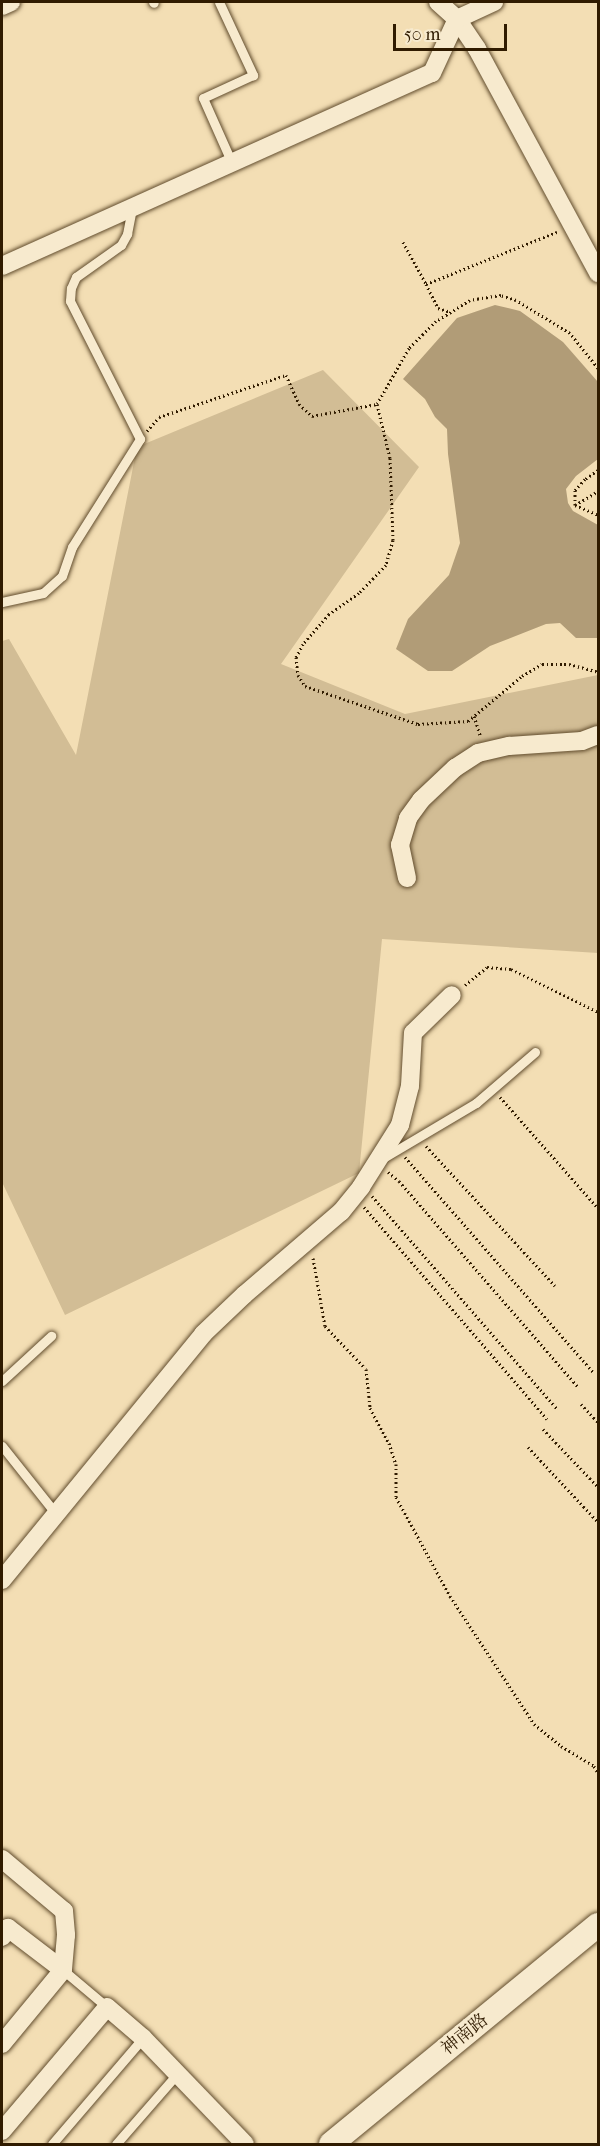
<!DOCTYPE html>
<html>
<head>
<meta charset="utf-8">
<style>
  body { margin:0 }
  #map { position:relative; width:600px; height:2146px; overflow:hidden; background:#f3deb4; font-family:"IM FELL French Canon","Noto Serif SC",serif }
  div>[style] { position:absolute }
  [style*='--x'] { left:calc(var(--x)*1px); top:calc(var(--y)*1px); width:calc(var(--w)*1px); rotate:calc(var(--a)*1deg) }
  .green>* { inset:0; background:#d2bd95 }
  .water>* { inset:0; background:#b19c77 }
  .path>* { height:3px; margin-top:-1.5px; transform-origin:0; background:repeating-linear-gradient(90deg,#301b00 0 1.5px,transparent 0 4.5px) }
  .roads { filter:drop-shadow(0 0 2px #614c2d) drop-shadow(0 0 2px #614c2d) }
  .lane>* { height:9px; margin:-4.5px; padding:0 4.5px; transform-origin:4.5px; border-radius:4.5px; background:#f7eace }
  .street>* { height:18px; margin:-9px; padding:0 9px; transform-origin:9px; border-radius:9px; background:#f7eace }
  .secondary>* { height:24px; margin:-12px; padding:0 12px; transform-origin:12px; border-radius:12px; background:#f7eace }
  span { translate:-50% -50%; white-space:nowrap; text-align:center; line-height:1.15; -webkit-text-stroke:4.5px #f7eace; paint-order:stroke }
  .street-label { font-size:18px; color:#301b00 }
  .frame { position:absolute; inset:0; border:3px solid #301b00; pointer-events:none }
  .scale { position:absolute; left:393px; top:24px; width:114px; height:27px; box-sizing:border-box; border:3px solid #301b00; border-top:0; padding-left:8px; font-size:18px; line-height:21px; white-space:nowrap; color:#301b00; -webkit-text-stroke:4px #f7eace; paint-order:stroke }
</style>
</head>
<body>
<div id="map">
  <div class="green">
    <i style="clip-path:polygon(323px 370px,419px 467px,281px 664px,405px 714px,598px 675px,598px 953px,382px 939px,359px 1173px,65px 1315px,2px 1182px,2px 641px,9px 639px,76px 755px,137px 447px)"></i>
  </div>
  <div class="water">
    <i style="clip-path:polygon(495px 305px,520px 311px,563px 342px,598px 382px,598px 459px,576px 476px,566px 489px,568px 503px,573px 511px,598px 525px,598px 638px,576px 638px,560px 623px,546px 624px,490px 646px,452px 671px,428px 671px,396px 649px,408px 619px,449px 575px,460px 543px,448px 454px,447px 429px,435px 417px,425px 399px,403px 379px,457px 318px)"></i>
  </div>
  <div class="path">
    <i style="--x:403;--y:242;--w:48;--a:61.3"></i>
    <i style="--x:426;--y:284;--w:141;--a:-21.7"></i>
    <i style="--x:426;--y:284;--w:27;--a:63"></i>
    <i style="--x:438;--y:308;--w:13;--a:18"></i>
    <i style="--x:598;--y:368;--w:45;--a:-128.7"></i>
    <i style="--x:570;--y:333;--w:63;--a:-148.6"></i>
    <i style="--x:516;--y:300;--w:16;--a:-162"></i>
    <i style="--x:501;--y:295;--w:31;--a:171"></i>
    <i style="--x:470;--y:300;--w:40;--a:148"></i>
    <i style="--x:436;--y:321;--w:38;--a:135"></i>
    <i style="--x:409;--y:348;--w:64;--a:119.7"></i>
    <i style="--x:377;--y:404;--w:56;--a:76.5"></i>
    <i style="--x:390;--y:458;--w:82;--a:87.9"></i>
    <i style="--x:393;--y:540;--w:26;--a:106"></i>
    <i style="--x:386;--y:565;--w:39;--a:134"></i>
    <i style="--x:359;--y:593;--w:37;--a:145"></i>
    <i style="--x:329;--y:614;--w:40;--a:131"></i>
    <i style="--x:303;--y:644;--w:15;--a:118"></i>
    <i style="--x:296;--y:657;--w:18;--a:84"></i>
    <i style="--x:298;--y:675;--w:13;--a:58"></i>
    <i style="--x:305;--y:686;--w:119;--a:18.6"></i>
    <i style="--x:418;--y:724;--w:50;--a:-3.4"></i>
    <i style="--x:468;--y:721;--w:70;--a:-39.8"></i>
    <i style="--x:522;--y:676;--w:23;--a:-31"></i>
    <i style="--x:542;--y:664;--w:27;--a:0"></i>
    <i style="--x:569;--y:664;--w:30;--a:15"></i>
    <i style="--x:147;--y:431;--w:18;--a:-49"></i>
    <i style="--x:159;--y:417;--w:134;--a:-18.3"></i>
    <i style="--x:286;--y:375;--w:32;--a:66"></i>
    <i style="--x:299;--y:404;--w:18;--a:43"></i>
    <i style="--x:312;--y:416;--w:66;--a:-10.5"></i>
    <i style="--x:598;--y:470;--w:16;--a:145"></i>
    <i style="--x:585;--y:479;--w:15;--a:132"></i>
    <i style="--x:575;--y:490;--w:15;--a:90"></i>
    <i style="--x:575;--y:505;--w:25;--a:23"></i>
    <i style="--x:575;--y:505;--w:27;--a:-31"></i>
    <i style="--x:474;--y:716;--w:22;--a:72"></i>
    <i style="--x:465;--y:985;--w:28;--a:-39"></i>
    <i style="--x:487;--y:967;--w:24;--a:5"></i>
    <i style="--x:511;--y:969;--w:97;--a:26.3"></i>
    <i style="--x:500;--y:1097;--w:148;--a:48.6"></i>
    <i style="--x:426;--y:1146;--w:190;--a:47.3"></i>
    <i style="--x:405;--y:1157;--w:286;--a:48.8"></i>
    <i style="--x:388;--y:1172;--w:14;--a:39"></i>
    <i style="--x:399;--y:1181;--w:273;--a:49"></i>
    <i style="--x:372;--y:1196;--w:282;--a:49"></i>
    <i style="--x:364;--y:1207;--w:280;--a:49.2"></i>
    <i style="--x:313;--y:1258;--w:69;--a:80"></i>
    <i style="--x:325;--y:1326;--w:59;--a:46.4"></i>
    <i style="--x:366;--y:1369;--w:39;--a:84"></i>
    <i style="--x:370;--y:1408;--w:40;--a:62"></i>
    <i style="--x:389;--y:1443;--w:22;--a:72"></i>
    <i style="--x:396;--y:1464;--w:33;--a:90"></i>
    <i style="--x:396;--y:1497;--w:113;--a:61.4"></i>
    <i style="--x:450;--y:1596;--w:153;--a:56.7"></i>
    <i style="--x:534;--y:1724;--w:35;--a:39"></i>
    <i style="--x:561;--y:1746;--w:39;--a:31"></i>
    <i style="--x:594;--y:1766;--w:8;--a:60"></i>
    <i style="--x:581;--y:1404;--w:25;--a:47"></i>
    <i style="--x:543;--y:1429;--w:80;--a:46.5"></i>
    <i style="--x:528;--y:1447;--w:103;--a:47"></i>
  </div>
  <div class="roads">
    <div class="lane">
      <i style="--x:153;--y:2;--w:1;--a:45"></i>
      <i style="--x:219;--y:2;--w:81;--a:65"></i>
      <i style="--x:253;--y:75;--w:55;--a:155.3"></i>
      <i style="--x:203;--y:98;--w:71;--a:66"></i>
      <i style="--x:2;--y:602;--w:42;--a:-12.4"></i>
      <i style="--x:43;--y:593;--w:25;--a:-42"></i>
      <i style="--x:62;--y:576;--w:31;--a:-71"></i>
      <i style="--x:72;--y:547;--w:128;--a:-57.8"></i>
      <i style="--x:140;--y:439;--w:155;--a:-116.9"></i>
      <i style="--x:70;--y:301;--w:13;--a:-86"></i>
      <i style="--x:71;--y:288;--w:12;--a:-66"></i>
      <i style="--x:76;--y:277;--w:55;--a:-35.4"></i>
      <i style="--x:121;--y:245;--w:13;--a:-61"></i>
      <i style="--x:127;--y:234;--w:26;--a:-79"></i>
      <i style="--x:385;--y:1157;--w:106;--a:-30.7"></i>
      <i style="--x:476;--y:1103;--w:78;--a:-40.8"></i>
      <i style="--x:2;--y:1381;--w:67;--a:-42.6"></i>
      <i style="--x:2;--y:1446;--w:87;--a:51.5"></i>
      <i style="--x:63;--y:1970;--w:57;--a:40.1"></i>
      <i style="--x:52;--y:2144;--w:140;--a:-49.4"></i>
      <i style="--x:116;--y:2144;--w:94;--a:-48.9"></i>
    </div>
    <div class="street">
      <i style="--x:438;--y:2;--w:25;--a:42"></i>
      <i style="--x:457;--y:19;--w:36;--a:56"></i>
      <i style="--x:477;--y:49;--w:255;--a:61.6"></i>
      <i style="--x:2;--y:6;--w:10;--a:-24"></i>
      <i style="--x:2;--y:266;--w:471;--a:-24.2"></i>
      <i style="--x:432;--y:73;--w:60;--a:-65.2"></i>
      <i style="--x:457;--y:19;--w:41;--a:-24.7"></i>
      <i style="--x:407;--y:878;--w:34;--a:-102"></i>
      <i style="--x:400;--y:845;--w:28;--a:-73"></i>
      <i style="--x:408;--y:818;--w:22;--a:-54"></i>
      <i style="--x:421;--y:800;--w:47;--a:-43.3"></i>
      <i style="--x:455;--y:768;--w:27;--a:-33"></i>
      <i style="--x:478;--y:753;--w:32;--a:-13"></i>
      <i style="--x:509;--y:746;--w:73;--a:-3.9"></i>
      <i style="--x:582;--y:741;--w:17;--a:-21"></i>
      <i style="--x:2;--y:1580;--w:318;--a:-50.7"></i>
      <i style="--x:203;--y:1334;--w:57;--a:-43.6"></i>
      <i style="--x:244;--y:1295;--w:128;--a:-40.6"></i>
      <i style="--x:341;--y:1212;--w:32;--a:-51"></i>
      <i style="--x:361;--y:1187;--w:73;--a:-57.8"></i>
      <i style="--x:400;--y:1125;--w:40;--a:-75.6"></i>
      <i style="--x:410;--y:1086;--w:53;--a:-86.8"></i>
      <i style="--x:413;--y:1033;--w:54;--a:-44.3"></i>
      <i style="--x:2;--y:1859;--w:81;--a:40"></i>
      <i style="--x:64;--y:1911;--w:24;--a:85"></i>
      <i style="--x:66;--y:1935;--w:35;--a:95"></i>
      <i style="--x:63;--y:1970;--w:96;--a:129.5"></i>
      <i style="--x:2;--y:1937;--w:11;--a:-56"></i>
      <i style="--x:8;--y:1928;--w:69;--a:37.4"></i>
      <i style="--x:2;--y:2131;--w:162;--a:-49.7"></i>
      <i style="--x:107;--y:2007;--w:48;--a:40.7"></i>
      <i style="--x:143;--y:2038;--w:147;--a:46.1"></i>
    </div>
    <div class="secondary">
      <i style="--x:331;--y:2144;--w:345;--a:-39.4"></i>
    </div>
  </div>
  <div class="street-label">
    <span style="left:465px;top:2035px;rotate:-39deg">神南路</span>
  </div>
  <div class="frame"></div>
  <div class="scale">50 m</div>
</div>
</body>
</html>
